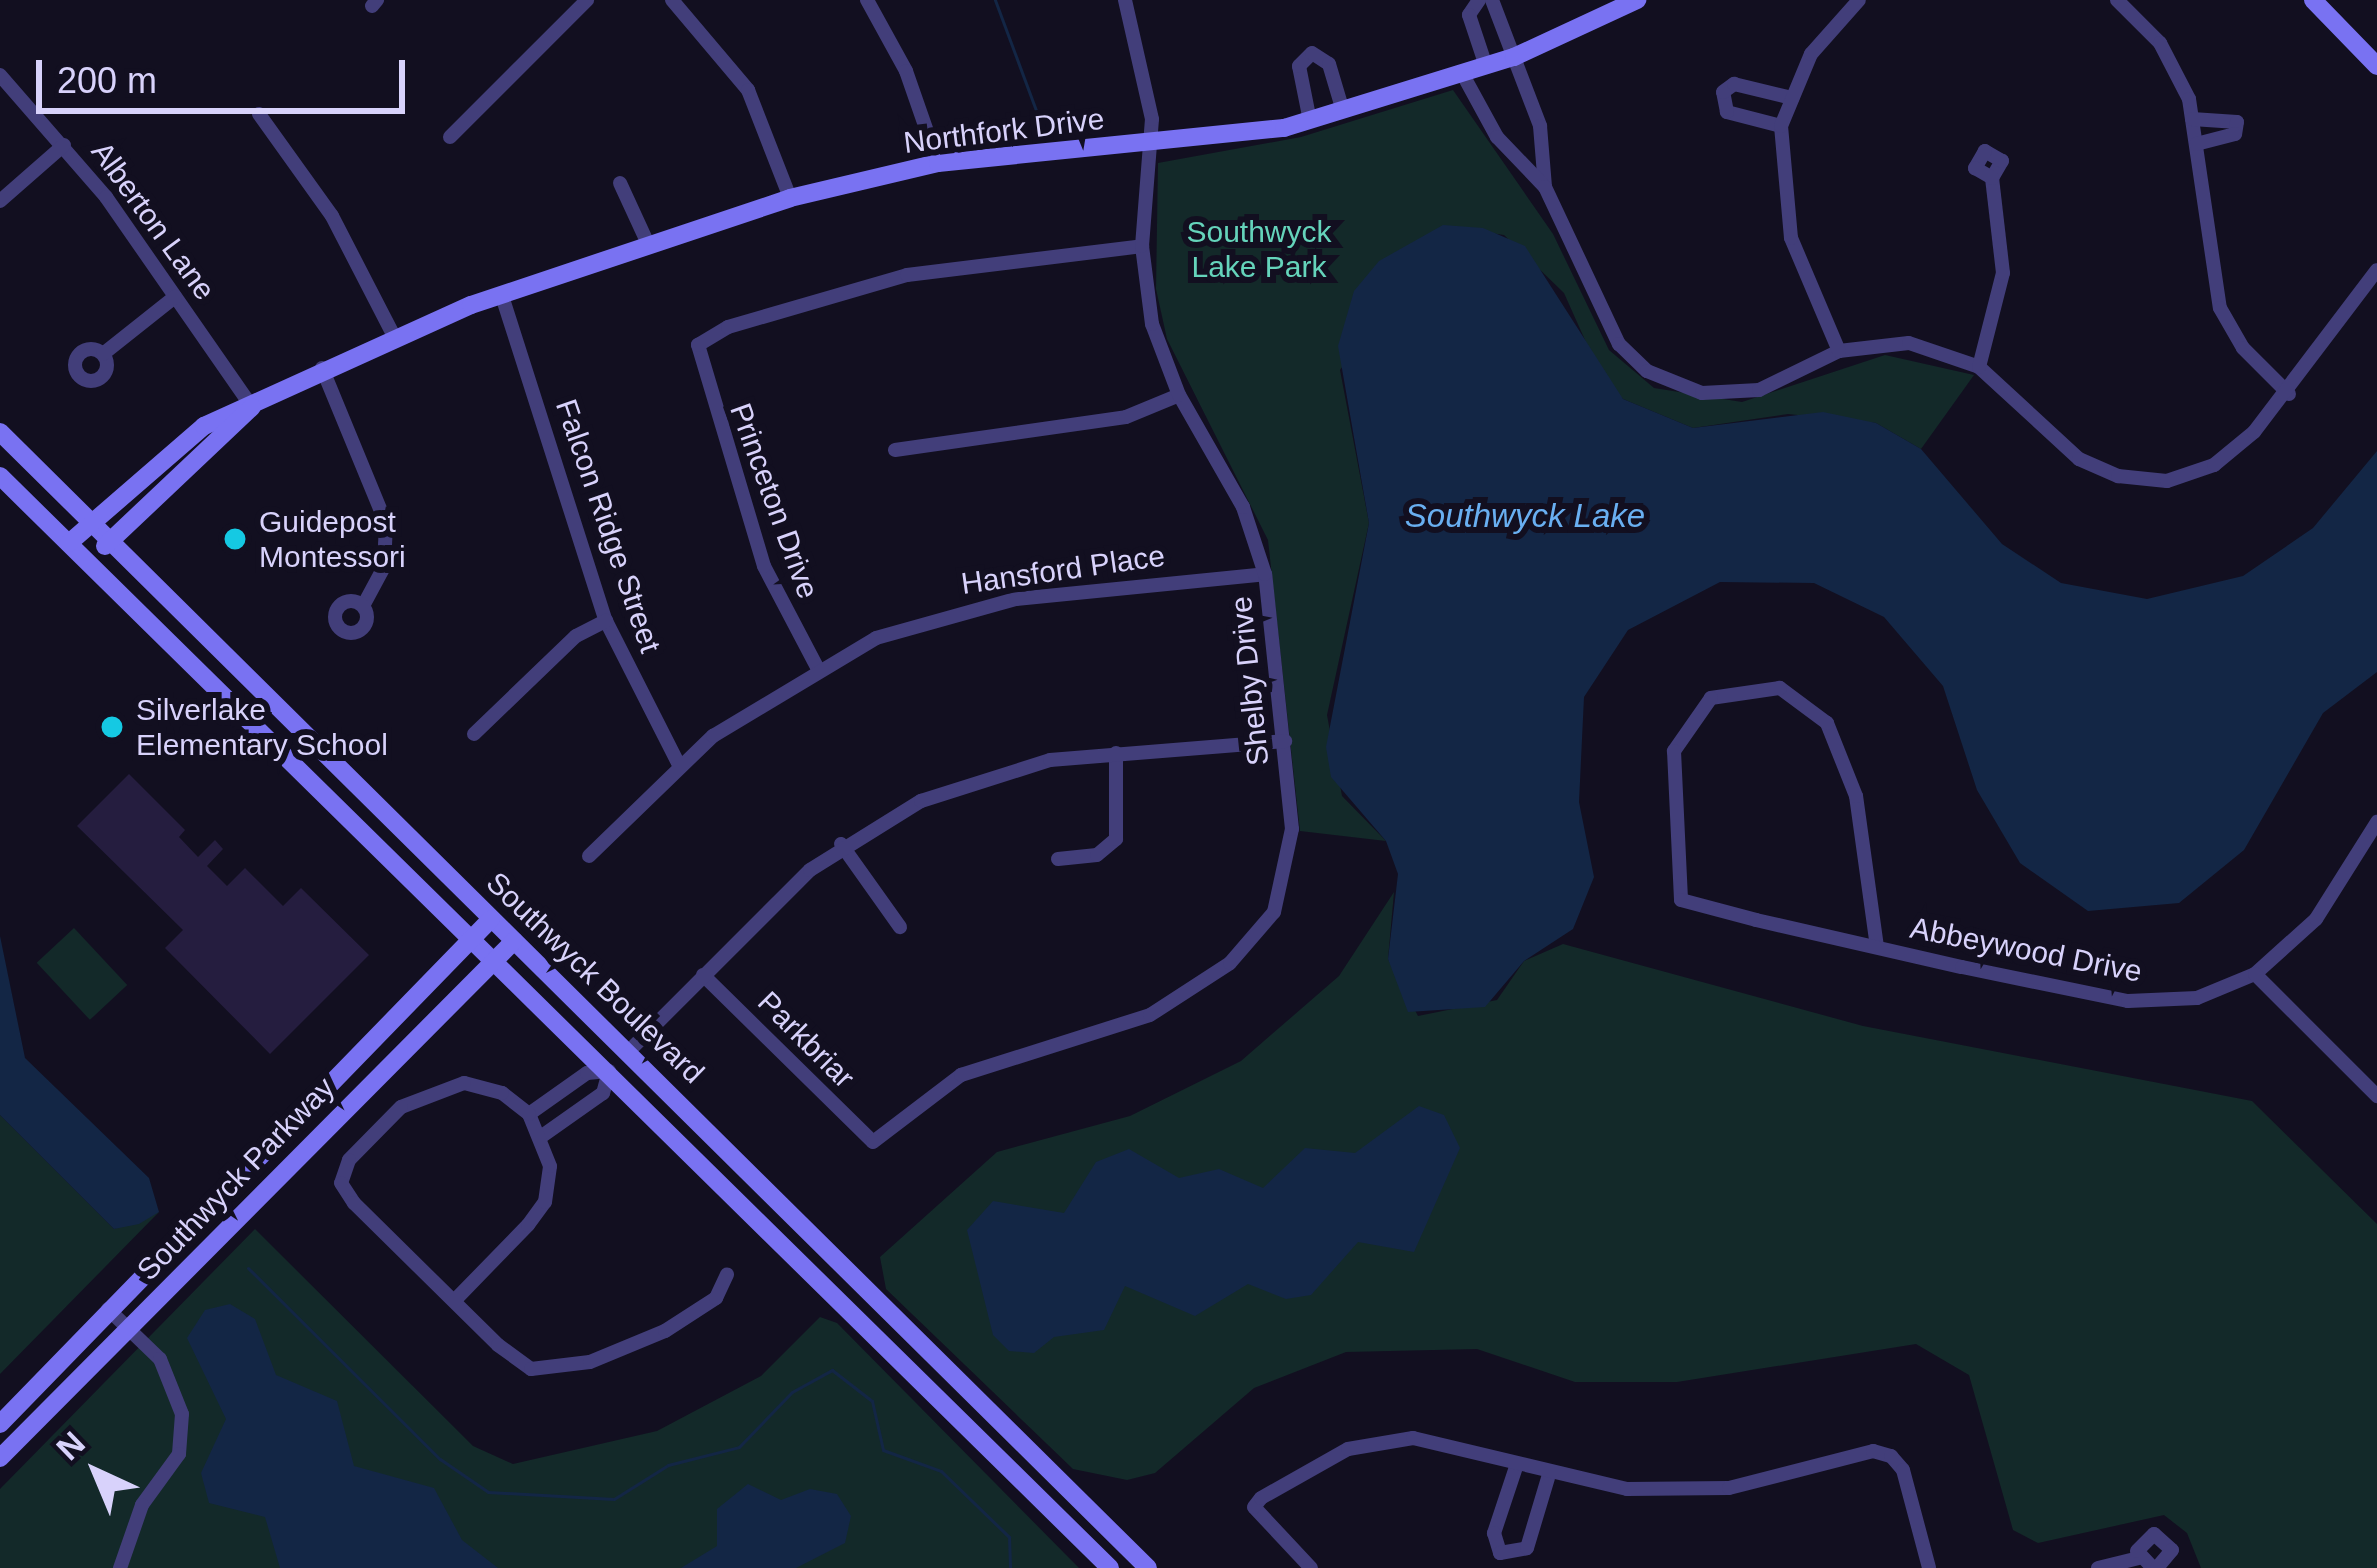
<!DOCTYPE html>
<html>
<head>
<meta charset="utf-8">
<style>
  body { margin:0 }
  #map { position:relative; width:2377px; height:1568px; overflow:hidden; background:#120f20; font-family:Helvetica,sans-serif }
  div>[style] { position:absolute }
  [style*='--x'] { left:calc(var(--x)*1px); top:calc(var(--y)*1px); width:calc(var(--w)*1px); rotate:calc(var(--a)*1deg) }
  .green>* { inset:0; background:#132929; transform-origin:0 0 }
  .water>* { inset:0; background:#132645 }
  .stream>* { height:3px; margin:-1.5px; padding:0 1.5px; transform-origin:1.5px; border-radius:1.5px; background:#132645 }
  .building>* { inset:0; background:#251d3f }
  .street>* { height:14px; margin:-7px; padding:0 7px; transform-origin:7px; border-radius:7px; background:#423e7a }
  .street>.ring { margin:-7px; padding:0; box-sizing:content-box; background:none; border:14px solid #423e7a; border-radius:50% }
  .secondary>* { height:18px; margin:-9px; padding:0 9px; transform-origin:9px; border-radius:9px; background:#7972f2 }
  .dots>* { width:33px; height:33px; translate:-50% -50%; box-sizing:border-box; border:6px solid #120f20; border-radius:50% }
  span { translate:-50% -50%; white-space:nowrap; text-align:center; line-height:1.15; -webkit-text-stroke:12px #120f20; paint-order:stroke }
  .street-label { font-size:30px; color:#d8d2fb }
  .park-label { font-size:30px; color:#65d4bb }
  .poi-label { font-size:30px; color:#d8d2fb }
  .left { translate:0 -50%; text-align:left }
  .water-label { font-size:33px; color:#69aff1; font-style:italic }
  .north { position:absolute; left:36px; top:1412px; width:120px; height:120px; -webkit-text-stroke:9px #120f20; paint-order:stroke; rotate:316deg; font-size:33px; font-weight:700; line-height:48px; text-align:center; color:#d8d2fb }
  .north::after { content:''; display:block; margin:auto; width:42px; height:54px; background:#d8d2fb; clip-path:polygon(50% 0,100% 100%,50% 72%,0 100%) }
  .scale { position:absolute; left:36px; top:60px; width:369px; height:54px; box-sizing:border-box; border:6px solid #d8d2fb; border-top:0; padding-left:15px; font-size:36px; line-height:42px; white-space:nowrap; color:#d8d2fb; -webkit-text-stroke:9px #120f20; paint-order:stroke }
</style>
</head>
<body>
<div id="map">
  <div class="green">
    <i style="clip-path:polygon(1453px 90px,1553px 234px,1609px 350px,1654px 388px,1742px 402px,1885px 355px,1974px 375px,1921px 449px,1876px 423px,1788px 414px,1693px 428px,1623px 399px,1602px 378px,1564px 293px,1504px 235px,1443px 226px,1340px 370px,1369px 523px,1327px 715px,1342px 796px,1386px 841px,1300px 831px,1268px 540px,1167px 339px,1156px 289px,1158px 163px,1301px 137px)"></i>
    <i style="clip-path:polygon(1394px 892px,1388px 959px,1418px 1016px,1497px 1000px,1524px 961px,1563px 944px,1863px 1026px,2252px 1101px,2377px 1224px,2377px 1568px,2201px 1568px,2187px 1533px,2164px 1515px,2038px 1543px,2013px 1530px,1969px 1375px,1916px 1344px,1677px 1382px,1575px 1382px,1477px 1349px,1346px 1352px,1254px 1388px,1155px 1473px,1127px 1480px,1073px 1469px,886px 1289px,880px 1257px,997px 1152px,1130px 1116px,1241px 1061px,1339px 976px)"></i>
    <i style="left:74px;top:928px;width:78px;height:51px;rotate:47deg"></i>
    <i style="clip-path:polygon(0 1115px,114px 1229px,159px 1212px,0 1374px)"></i>
    <i style="clip-path:polygon(255px 1229px,473px 1446px,513px 1464px,657px 1431px,761px 1376px,820px 1317px,837px 1323px,1079px 1568px,0 1568px,0 1489px)"></i>
  </div>
  <div class="water">
    <i style="clip-path:polygon(1443px 225px,1483px 228px,1525px 246px,1623px 399px,1693px 428px,1823px 412px,1876px 423px,1921px 449px,2002px 544px,2061px 583px,2147px 599px,2243px 576px,2313px 528px,2377px 451px,2377px 672px,2323px 713px,2244px 850px,2179px 903px,2088px 911px,2020px 863px,1977px 790px,1943px 686px,1884px 617px,1814px 583px,1720px 582px,1628px 630px,1584px 697px,1579px 802px,1594px 877px,1573px 929px,1524px 961px,1485px 1007px,1408px 1012px,1388px 959px,1398px 874px,1386px 841px,1331px 777px,1326px 747px,1369px 523px,1338px 346px,1354px 291px,1379px 261px)"></i>
    <i style="clip-path:polygon(0 936px,25px 1058px,149px 1178px,159px 1212px,139px 1224px,114px 1229px,0 1115px)"></i>
    <i style="clip-path:polygon(1419px 1106px,1444px 1115px,1460px 1148px,1414px 1252px,1358px 1242px,1311px 1295px,1286px 1299px,1248px 1284px,1195px 1316px,1125px 1286px,1104px 1330px,1054px 1337px,1034px 1353px,1009px 1351px,993px 1335px,967px 1230px,993px 1201px,1064px 1213px,1096px 1162px,1129px 1149px,1179px 1178px,1219px 1169px,1263px 1188px,1305px 1148px,1355px 1153px)"></i>
    <i style="clip-path:polygon(230px 1304px,255px 1319px,276px 1375px,337px 1401px,354px 1466px,434px 1488px,462px 1540px,498px 1568px,280px 1568px,265px 1517px,209px 1503px,201px 1473px,226px 1419px,187px 1338px,205px 1310px)"></i>
    <i style="clip-path:polygon(748px 1484px,781px 1500px,810px 1489px,837px 1494px,851px 1516px,845px 1543px,796px 1568px,681px 1568px,717px 1546px,717px 1509px)"></i>
  </div>
  <div class="stream">
    <i style="--x:995;--y:0;--w:117;--a:69.6"></i>
    <i style="--x:248;--y:1268;--w:271;--a:44.9"></i>
    <i style="--x:440;--y:1459;--w:58;--a:34.5"></i>
    <i style="--x:488;--y:1492;--w:126;--a:3.2"></i>
    <i style="--x:614;--y:1499;--w:64;--a:-32.2"></i>
    <i style="--x:668;--y:1465;--w:73;--a:-14.2"></i>
    <i style="--x:739;--y:1447;--w:76;--a:-46.1"></i>
    <i style="--x:792;--y:1392;--w:46;--a:-28.8"></i>
    <i style="--x:832;--y:1370;--w:51;--a:37.8"></i>
    <i style="--x:872;--y:1401;--w:50;--a:77.3"></i>
    <i style="--x:883;--y:1450;--w:62;--a:19.9"></i>
    <i style="--x:941;--y:1471;--w:95;--a:44.1"></i>
    <i style="--x:1009;--y:1537;--w:31;--a:88"></i>
  </div>
  <div class="building">
    <i style="clip-path:polygon(129px 774px,185px 830px,179px 837px,198px 857px,215px 840px,223px 849px,207px 866px,227px 886px,245px 868px,283px 906px,301px 888px,369px 955px,270px 1054px,165px 948px,183px 930px,77px 826px)"></i>
  </div>
  <div class="street">
    <i style="--x:672;--y:0;--w:118;--a:49.8"></i>
    <i style="--x:748;--y:90;--w:116;--a:68.7"></i>
    <i style="--x:867;--y:0;--w:81;--a:61.2"></i>
    <i style="--x:906;--y:71;--w:97;--a:70.8"></i>
    <i style="--x:1479;--y:0;--w:18;--a:124"></i>
    <i style="--x:1469;--y:15;--w:54;--a:71.6"></i>
    <i style="--x:1492;--y:0;--w:135;--a:69.1"></i>
    <i style="--x:1540;--y:126;--w:61;--a:85.3"></i>
    <i style="--x:2117;--y:0;--w:61;--a:45"></i>
    <i style="--x:2160;--y:43;--w:63;--a:62.6"></i>
    <i style="--x:2189;--y:99;--w:211;--a:81.6"></i>
    <i style="--x:2220;--y:308;--w:46;--a:60.1"></i>
    <i style="--x:2243;--y:348;--w:65;--a:45"></i>
    <i style="--x:372;--y:6;--w:8;--a:-50"></i>
    <i style="--x:1462;--y:73;--w:73;--a:61.3"></i>
    <i style="--x:1497;--y:137;--w:69;--a:46.2"></i>
    <i style="--x:1545;--y:187;--w:174;--a:64.8"></i>
    <i style="--x:1619;--y:344;--w:39;--a:44"></i>
    <i style="--x:1647;--y:371;--w:59;--a:21.8"></i>
    <i style="--x:1702;--y:393;--w:57;--a:-3"></i>
    <i style="--x:1759;--y:390;--w:89;--a:-26"></i>
    <i style="--x:1839;--y:351;--w:70;--a:-6.5"></i>
    <i style="--x:1909;--y:343;--w:74;--a:18.9"></i>
    <i style="--x:1979;--y:367;--w:136;--a:42.6"></i>
    <i style="--x:2079;--y:459;--w:43;--a:23.6"></i>
    <i style="--x:2118;--y:476;--w:49;--a:5.8"></i>
    <i style="--x:2167;--y:481;--w:50;--a:-18.8"></i>
    <i style="--x:2214;--y:465;--w:52;--a:-39.5"></i>
    <i style="--x:2254;--y:432;--w:203;--a:-52.8"></i>
    <i style="--x:0;--y:75;--w:162;--a:49"></i>
    <i style="--x:106;--y:197;--w:256;--a:55.2"></i>
    <i style="--x:259;--y:114;--w:125;--a:54.4"></i>
    <i style="--x:332;--y:216;--w:133;--a:62.7"></i>
    <i style="--x:2192;--y:119;--w:45;--a:3.8"></i>
    <i style="--x:2237;--y:122;--w:12;--a:99"></i>
    <i style="--x:2235;--y:134;--w:40;--a:165.6"></i>
    <i style="--x:1310;--y:121;--w:56;--a:-101.3"></i>
    <i style="--x:1299;--y:66;--w:18;--a:-45"></i>
    <i style="--x:1312;--y:53;--w:20;--a:33"></i>
    <i style="--x:1329;--y:64;--w:49;--a:73.4"></i>
    <i style="--x:1781;--y:126;--w:56;--a:-165.5"></i>
    <i style="--x:1727;--y:112;--w:20;--a:-101"></i>
    <i style="--x:1723;--y:92;--w:14;--a:-36"></i>
    <i style="--x:1734;--y:84;--w:60;--a:13.6"></i>
    <i style="--x:450;--y:137;--w:194;--a:-45"></i>
    <i style="--x:620;--y:183;--w:69;--a:65.3"></i>
    <i style="--x:0;--y:201;--w:85;--a:-41.2"></i>
    <i style="--x:502;--y:296;--w:341;--a:72.3"></i>
    <i style="--x:606;--y:621;--w:161;--a:63.1"></i>
    <i class="ring" style="left:75px;top:349px;width:18px;height:18px"></i>
    <i style="--x:1839;--y:351;--w:123;--a:-113"></i>
    <i style="--x:1791;--y:238;--w:112;--a:-95.1"></i>
    <i style="--x:1781;--y:126;--w:78;--a:-67.4"></i>
    <i style="--x:1811;--y:54;--w:72;--a:-48.4"></i>
    <i style="--x:103;--y:354;--w:92;--a:-38.4"></i>
    <i style="--x:1979;--y:367;--w:97;--a:-75.7"></i>
    <i style="--x:2003;--y:273;--w:96;--a:-96.6"></i>
    <i style="--x:1992;--y:178;--w:20;--a:-60"></i>
    <i style="--x:2002;--y:161;--w:20;--a:-150"></i>
    <i style="--x:1985;--y:151;--w:20;--a:120"></i>
    <i style="--x:1975;--y:168;--w:20;--a:30"></i>
    <i style="--x:322;--y:368;--w:168;--a:67.6"></i>
    <i style="--x:386;--y:523;--w:44;--a:92.6"></i>
    <i style="--x:384;--y:567;--w:44;--a:118.3"></i>
    <i style="--x:895;--y:450;--w:233;--a:-8.1"></i>
    <i style="--x:1126;--y:417;--w:57;--a:-22.5"></i>
    <i class="ring" style="left:335px;top:601px;width:18px;height:18px"></i>
    <i style="--x:818;--y:669;--w:116;--a:-117.7"></i>
    <i style="--x:764;--y:566;--w:231;--a:-106.6"></i>
    <i style="--x:698;--y:345;--w:35;--a:-31"></i>
    <i style="--x:728;--y:327;--w:186;--a:-16.2"></i>
    <i style="--x:907;--y:275;--w:237;--a:-7"></i>
    <i style="--x:474;--y:734;--w:141;--a:-43.9"></i>
    <i style="--x:576;--y:636;--w:34;--a:-27"></i>
    <i style="--x:841;--y:844;--w:102;--a:54.6"></i>
    <i style="--x:589;--y:856;--w:173;--a:-44.1"></i>
    <i style="--x:713;--y:736;--w:190;--a:-31"></i>
    <i style="--x:876;--y:638;--w:145;--a:-15.6"></i>
    <i style="--x:1016;--y:599;--w:250;--a:-5.7"></i>
    <i style="--x:1058;--y:859;--w:39;--a:-6"></i>
    <i style="--x:1097;--y:855;--w:25;--a:-40"></i>
    <i style="--x:1116;--y:839;--w:86;--a:-90"></i>
    <i style="--x:1877;--y:947;--w:152;--a:-97.9"></i>
    <i style="--x:1856;--y:796;--w:79;--a:-111.7"></i>
    <i style="--x:1827;--y:723;--w:59;--a:-143.3"></i>
    <i style="--x:1780;--y:688;--w:70;--a:171.8"></i>
    <i style="--x:1711;--y:698;--w:65;--a:124.9"></i>
    <i style="--x:1674;--y:751;--w:149;--a:87.3"></i>
    <i style="--x:1681;--y:900;--w:78;--a:14.9"></i>
    <i style="--x:1756;--y:920;--w:211;--a:12.9"></i>
    <i style="--x:1962;--y:967;--w:169;--a:11.6"></i>
    <i style="--x:2128;--y:1001;--w:69;--a:-2.5"></i>
    <i style="--x:2197;--y:998;--w:63;--a:-22.5"></i>
    <i style="--x:2255;--y:974;--w:82;--a:-42"></i>
    <i style="--x:2316;--y:919;--w:115;--a:-57.8"></i>
    <i style="--x:2255;--y:974;--w:173;--a:45"></i>
    <i style="--x:703;--y:975;--w:238;--a:44.5"></i>
    <i style="--x:873;--y:1142;--w:111;--a:-37.3"></i>
    <i style="--x:961;--y:1075;--w:198;--a:-17.6"></i>
    <i style="--x:1150;--y:1015;--w:95;--a:-33"></i>
    <i style="--x:1230;--y:963;--w:67;--a:-49.2"></i>
    <i style="--x:1274;--y:912;--w:85;--a:-77.8"></i>
    <i style="--x:1292;--y:829;--w:256;--a:-96"></i>
    <i style="--x:1265;--y:574;--w:71;--a:-108.2"></i>
    <i style="--x:1243;--y:507;--w:129;--a:-119.7"></i>
    <i style="--x:1179;--y:395;--w:76;--a:-110.8"></i>
    <i style="--x:1152;--y:324;--w:79;--a:-97.3"></i>
    <i style="--x:1142;--y:246;--w:127;--a:-85.5"></i>
    <i style="--x:1152;--y:119;--w:122;--a:-102.8"></i>
    <i style="--x:628;--y:1052;--w:257;--a:-45"></i>
    <i style="--x:810;--y:870;--w:131;--a:-31.9"></i>
    <i style="--x:921;--y:801;--w:135;--a:-17.6"></i>
    <i style="--x:1050;--y:760;--w:236;--a:-4.6"></i>
    <i style="--x:529;--y:1114;--w:71;--a:-35.3"></i>
    <i style="--x:587;--y:1073;--w:22;--a:-5"></i>
    <i style="--x:609;--y:1071;--w:23;--a:105"></i>
    <i style="--x:603;--y:1093;--w:75;--a:144.8"></i>
    <i style="--x:456;--y:1299;--w:103;--a:-45.8"></i>
    <i style="--x:528;--y:1225;--w:29;--a:-54"></i>
    <i style="--x:545;--y:1202;--w:36;--a:-82"></i>
    <i style="--x:550;--y:1166;--w:56;--a:-112"></i>
    <i style="--x:529;--y:1114;--w:34;--a:-142"></i>
    <i style="--x:502;--y:1093;--w:39;--a:-165"></i>
    <i style="--x:464;--y:1083;--w:67;--a:159.1"></i>
    <i style="--x:401;--y:1107;--w:74;--a:134.5"></i>
    <i style="--x:349;--y:1160;--w:24;--a:109"></i>
    <i style="--x:341;--y:1183;--w:24;--a:57"></i>
    <i style="--x:354;--y:1203;--w:202;--a:44.6"></i>
    <i style="--x:498;--y:1345;--w:41;--a:36"></i>
    <i style="--x:531;--y:1369;--w:59;--a:-6.8"></i>
    <i style="--x:590;--y:1362;--w:81;--a:-22.5"></i>
    <i style="--x:665;--y:1331;--w:61;--a:-32.9"></i>
    <i style="--x:716;--y:1298;--w:26;--a:-65"></i>
    <i style="--x:108;--y:1309;--w:72;--a:43.9"></i>
    <i style="--x:160;--y:1359;--w:59;--a:68.2"></i>
    <i style="--x:182;--y:1414;--w:40;--a:94.3"></i>
    <i style="--x:179;--y:1454;--w:63;--a:126"></i>
    <i style="--x:142;--y:1505;--w:67;--a:109.2"></i>
    <i style="--x:1516;--y:1467;--w:70;--a:108.4"></i>
    <i style="--x:1494;--y:1533;--w:21;--a:73"></i>
    <i style="--x:1500;--y:1553;--w:27;--a:-10"></i>
    <i style="--x:1527;--y:1548;--w:73;--a:-73.3"></i>
    <i style="--x:1311;--y:1568;--w:83;--a:-133.1"></i>
    <i style="--x:1254;--y:1507;--w:11;--a:-52"></i>
    <i style="--x:1261;--y:1498;--w:100;--a:-29.4"></i>
    <i style="--x:1348;--y:1449;--w:66;--a:-9.6"></i>
    <i style="--x:1413;--y:1438;--w:220;--a:13.4"></i>
    <i style="--x:1627;--y:1489;--w:102;--a:-0.6"></i>
    <i style="--x:1729;--y:1488;--w:149;--a:-14.4"></i>
    <i style="--x:1873;--y:1451;--w:19;--a:16"></i>
    <i style="--x:1891;--y:1456;--w:18;--a:49"></i>
    <i style="--x:1903;--y:1470;--w:101;--a:75.1"></i>
    <i style="--x:2098;--y:1568;--w:42;--a:-13.7"></i>
    <i style="--x:2153;--y:1568;--w:23;--a:-133"></i>
    <i style="--x:2137;--y:1551;--w:24;--a:-45"></i>
    <i style="--x:2154;--y:1534;--w:24;--a:42"></i>
    <i style="--x:2172;--y:1550;--w:23;--a:130"></i>
  </div>
  <div class="secondary">
    <i style="--x:2313;--y:0;--w:92;--a:45.9"></i>
    <i style="--x:0;--y:432;--w:1615;--a:44.7"></i>
    <i style="--x:0;--y:476;--w:1557;--a:44.53"></i>
    <i style="--x:69;--y:543;--w:179;--a:-40.9"></i>
    <i style="--x:204;--y:426;--w:293;--a:-24.4"></i>
    <i style="--x:471;--y:305;--w:336;--a:-18.5"></i>
    <i style="--x:790;--y:198;--w:152;--a:-13.3"></i>
    <i style="--x:938;--y:163;--w:348;--a:-5.8"></i>
    <i style="--x:1284;--y:128;--w:241;--a:-17.2"></i>
    <i style="--x:1514;--y:57;--w:136;--a:-24.9"></i>
    <i style="--x:105;--y:546;--w:202;--a:-43.4"></i>
    <i style="--x:0;--y:1424;--w:704;--a:-45.81"></i>
    <i style="--x:0;--y:1458;--w:729;--a:-45.17"></i>
  </div>
  <div class="dots">
    <i style="left:235px;top:539px;background:#15c9e3"></i>
    <i style="left:112px;top:727px;background:#15c9e3"></i>
  </div>
  <div class="street-label">
    <span style="left:1004px;top:131px;rotate:-7deg">Northfork Drive</span>
    <span style="left:153px;top:221px;rotate:54deg">Alberton Lane</span>
    <span style="left:774px;top:501px;rotate:70deg">Princeton Drive</span>
    <span style="left:608px;top:526px;rotate:71deg">Falcon Ridge Street</span>
    <span style="left:1063px;top:570px;rotate:-8deg">Hansford Place</span>
    <span style="left:1250px;top:681px;rotate:-96deg">Shelby Drive</span>
    <span style="left:2026px;top:950px;rotate:11deg">Abbeywood Drive</span>
    <span style="left:595px;top:978px;rotate:44deg">Southwyck Boulevard</span>
    <span style="left:806px;top:1040px;rotate:45deg">Parkbriar</span>
    <span style="left:236px;top:1179px;rotate:-46deg">Southwyck Parkway</span>
  </div>
  <div class="park-label">
    <span style="left:1259px;top:249px">Southwyck<br>Lake Park</span>
  </div>
  <div class="poi-label">
    <span class="left" style="left:259px;top:539px">Guidepost<br>Montessori</span>
    <span class="left" style="left:136px;top:727px">Silverlake<br>Elementary School</span>
  </div>
  <div class="water-label">
    <span style="left:1525px;top:516px">Southwyck Lake</span>
  </div>
  <div class="north">N</div>
  <div class="scale">200 m</div>
</div>
</body>
</html>
